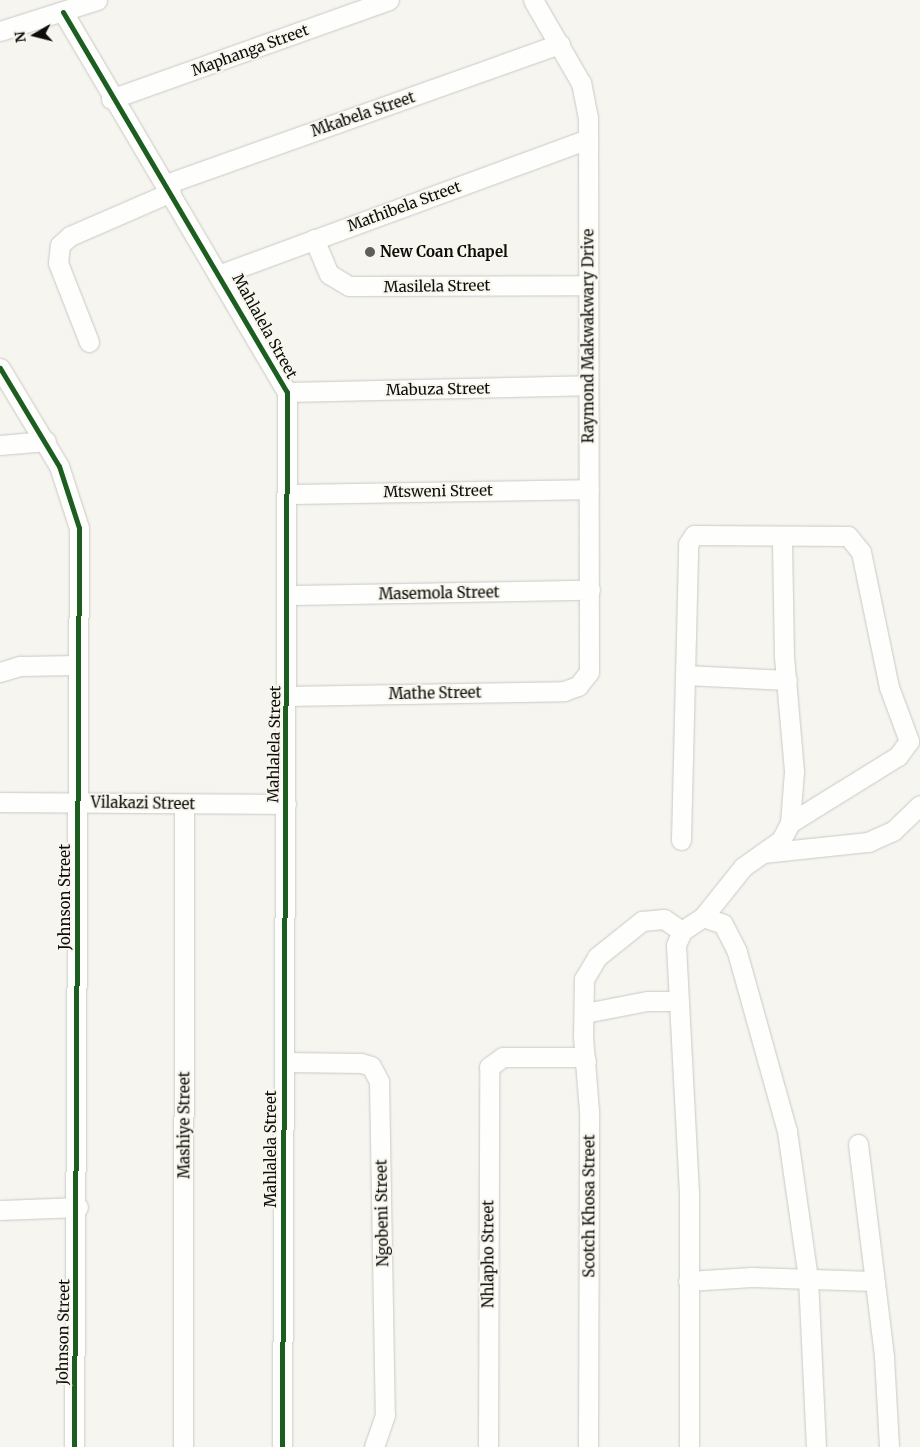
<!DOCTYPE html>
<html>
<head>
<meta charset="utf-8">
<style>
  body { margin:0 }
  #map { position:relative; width:920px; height:1447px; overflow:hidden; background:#f6f5f0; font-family:Merriweather,serif }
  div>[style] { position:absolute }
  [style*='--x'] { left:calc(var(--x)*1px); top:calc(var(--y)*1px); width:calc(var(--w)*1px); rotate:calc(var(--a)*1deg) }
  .roads { filter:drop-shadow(0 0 1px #c9c9c5) drop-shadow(0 0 1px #c9c9c5) }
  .minor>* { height:19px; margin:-9.5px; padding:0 9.5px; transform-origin:9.5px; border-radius:9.5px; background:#fefefd }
  .cycleway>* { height:5px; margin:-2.5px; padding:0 2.5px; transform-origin:2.5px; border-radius:2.5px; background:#1b5e20 }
  .dots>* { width:14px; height:14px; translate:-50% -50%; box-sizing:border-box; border:2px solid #f8f7ee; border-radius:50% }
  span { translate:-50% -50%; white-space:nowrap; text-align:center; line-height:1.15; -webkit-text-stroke:4px #f8f7ee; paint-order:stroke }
  .street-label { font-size:15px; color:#0d0d0a }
  .poi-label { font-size:15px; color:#0d0d0a; font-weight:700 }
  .left { translate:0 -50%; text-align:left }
  .north { position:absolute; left:10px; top:10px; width:50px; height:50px; -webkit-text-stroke:4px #f8f7ee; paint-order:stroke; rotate:262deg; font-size:14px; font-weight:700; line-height:20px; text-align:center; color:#0d0d0a }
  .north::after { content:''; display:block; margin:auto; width:18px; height:22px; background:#0d0d0a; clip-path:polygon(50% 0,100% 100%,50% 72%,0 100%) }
</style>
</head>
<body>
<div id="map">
  <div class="roads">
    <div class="minor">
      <i style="--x:63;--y:12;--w:441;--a:59.5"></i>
      <i style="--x:287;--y:392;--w:1055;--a:90.27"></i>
      <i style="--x:0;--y:31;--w:102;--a:-17.7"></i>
      <i style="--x:111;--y:99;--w:295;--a:-19.6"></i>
      <i style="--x:166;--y:184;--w:418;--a:-19.6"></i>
      <i style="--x:314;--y:239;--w:38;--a:67"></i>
      <i style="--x:329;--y:274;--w:23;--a:31"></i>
      <i style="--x:349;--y:286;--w:239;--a:-0.2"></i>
      <i style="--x:221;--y:274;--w:391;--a:-20.2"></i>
      <i style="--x:89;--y:342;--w:85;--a:-111.4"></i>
      <i style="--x:58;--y:263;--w:18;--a:-84"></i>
      <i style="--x:60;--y:245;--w:13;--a:-42"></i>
      <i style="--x:70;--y:236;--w:110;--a:-23.5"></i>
      <i style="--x:0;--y:368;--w:114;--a:59"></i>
      <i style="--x:59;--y:466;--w:65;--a:72.1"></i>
      <i style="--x:79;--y:528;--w:919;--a:90.31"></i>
      <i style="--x:287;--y:392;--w:301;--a:-1.3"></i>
      <i style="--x:0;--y:445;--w:46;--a:-5"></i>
      <i style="--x:287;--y:494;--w:302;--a:-0.9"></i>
      <i style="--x:289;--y:595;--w:301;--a:-1"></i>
      <i style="--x:0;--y:672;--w:21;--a:-17"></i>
      <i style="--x:20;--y:666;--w:58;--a:-1"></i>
      <i style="--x:685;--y:675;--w:102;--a:2.8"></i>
      <i style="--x:287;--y:696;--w:277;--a:-1"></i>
      <i style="--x:564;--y:691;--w:15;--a:-20"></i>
      <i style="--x:578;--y:686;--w:18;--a:-52"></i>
      <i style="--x:589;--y:672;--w:554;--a:-90.1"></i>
      <i style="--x:588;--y:118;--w:36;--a:-101"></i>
      <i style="--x:581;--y:83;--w:96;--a:-120"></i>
      <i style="--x:0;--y:802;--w:286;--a:0.4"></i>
      <i style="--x:681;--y:840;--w:296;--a:-88.6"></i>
      <i style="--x:688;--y:544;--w:11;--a:-56"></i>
      <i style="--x:694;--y:535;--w:154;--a:0.4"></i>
      <i style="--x:848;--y:536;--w:21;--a:51"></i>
      <i style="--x:861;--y:552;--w:138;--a:78.3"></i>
      <i style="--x:889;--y:687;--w:58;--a:69.7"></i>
      <i style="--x:909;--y:741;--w:19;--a:126"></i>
      <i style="--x:898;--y:756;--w:127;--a:148.2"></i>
      <i style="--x:763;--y:853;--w:106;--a:-6"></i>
      <i style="--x:868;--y:842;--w:27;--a:-24"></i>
      <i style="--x:893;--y:831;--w:37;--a:-44"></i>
      <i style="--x:703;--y:917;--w:21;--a:19"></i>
      <i style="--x:723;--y:924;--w:31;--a:63"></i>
      <i style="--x:737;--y:952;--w:186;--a:74.4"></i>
      <i style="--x:787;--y:1131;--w:148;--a:81.9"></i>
      <i style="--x:808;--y:1278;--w:169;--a:87.3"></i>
      <i style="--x:585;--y:1013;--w:63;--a:-11"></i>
      <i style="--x:647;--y:1001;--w:30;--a:0"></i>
      <i style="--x:284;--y:1062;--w:77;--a:0.7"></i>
      <i style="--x:361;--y:1063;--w:10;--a:17"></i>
      <i style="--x:371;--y:1066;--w:17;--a:62"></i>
      <i style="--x:379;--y:1081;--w:334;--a:89"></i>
      <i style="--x:385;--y:1415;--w:34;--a:109"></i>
      <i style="--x:858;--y:1144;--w:215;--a:83"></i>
      <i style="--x:884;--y:1357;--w:90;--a:86.8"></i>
      <i style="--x:0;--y:1210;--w:78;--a:-2.2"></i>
      <i style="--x:688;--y:1281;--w:64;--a:-3.6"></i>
      <i style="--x:752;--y:1277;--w:121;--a:1.9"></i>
      <i style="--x:183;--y:1447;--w:643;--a:-89.91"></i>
      <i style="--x:488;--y:1447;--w:380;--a:-89.8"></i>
      <i style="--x:489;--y:1067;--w:17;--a:-36"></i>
      <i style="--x:503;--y:1057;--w:76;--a:0"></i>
      <i style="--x:579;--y:1057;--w:8;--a:30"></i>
      <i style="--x:588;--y:1447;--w:336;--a:-89.8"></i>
      <i style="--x:589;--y:1111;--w:74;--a:-94.6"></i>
      <i style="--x:583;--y:1037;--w:58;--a:-89"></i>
      <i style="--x:584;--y:979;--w:26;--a:-59"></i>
      <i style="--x:597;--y:957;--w:58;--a:-38.7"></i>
      <i style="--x:642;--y:921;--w:22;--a:-5"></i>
      <i style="--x:664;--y:919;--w:22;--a:34"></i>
      <i style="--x:689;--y:1447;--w:254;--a:-90"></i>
      <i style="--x:689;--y:1193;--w:248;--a:-93"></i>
      <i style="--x:676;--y:945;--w:15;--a:-67"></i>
      <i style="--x:682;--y:931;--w:25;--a:-34"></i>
      <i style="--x:703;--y:917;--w:64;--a:-51.3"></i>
      <i style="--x:743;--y:867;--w:47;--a:-35.4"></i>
      <i style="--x:781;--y:840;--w:19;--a:-62"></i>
      <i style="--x:790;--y:823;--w:52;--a:-85.6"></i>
      <i style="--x:794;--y:771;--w:114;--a:-95"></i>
      <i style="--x:784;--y:657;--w:119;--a:-91"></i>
    </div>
  </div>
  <div class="cycleway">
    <i style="--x:63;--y:12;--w:441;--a:59.5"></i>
    <i style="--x:287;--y:392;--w:1055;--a:90.27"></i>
    <i style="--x:0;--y:368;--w:114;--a:59"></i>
    <i style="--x:59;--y:466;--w:65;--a:72.1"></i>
    <i style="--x:79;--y:528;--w:919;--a:90.31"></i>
  </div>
  <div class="dots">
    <i style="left:370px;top:252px;background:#5f5e5a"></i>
  </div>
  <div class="street-label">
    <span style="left:250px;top:50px;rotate:-20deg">Maphanga Street</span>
    <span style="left:363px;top:114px;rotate:-19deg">Mkabela Street</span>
    <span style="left:404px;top:206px;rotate:-20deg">Mathibela Street</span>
    <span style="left:437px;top:286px;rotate:-1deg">Masilela Street</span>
    <span style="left:265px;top:326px;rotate:61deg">Mahlalela Street</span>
    <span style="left:588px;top:336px;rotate:-90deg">Raymond Makwakwary Drive</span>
    <span style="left:438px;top:389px;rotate:-1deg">Mabuza Street</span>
    <span style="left:438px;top:491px;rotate:-1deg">Mtsweni Street</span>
    <span style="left:439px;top:593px;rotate:-1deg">Masemola Street</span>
    <span style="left:435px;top:693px;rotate:-1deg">Mathe Street</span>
    <span style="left:274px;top:744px;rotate:-89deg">Mahlalela Street</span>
    <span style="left:143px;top:803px;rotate:1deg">Vilakazi Street</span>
    <span style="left:65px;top:897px;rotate:-90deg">Johnson Street</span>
    <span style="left:184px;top:1125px;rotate:-90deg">Mashiye Street</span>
    <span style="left:271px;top:1149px;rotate:-90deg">Mahlalela Street</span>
    <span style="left:589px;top:1206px;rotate:-90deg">Scotch Khosa Street</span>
    <span style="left:382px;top:1213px;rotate:-91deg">Ngobeni Street</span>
    <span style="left:488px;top:1254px;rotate:-90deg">Nhlapho Street</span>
    <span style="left:63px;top:1332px;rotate:-89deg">Johnson Street</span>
  </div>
  <div class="poi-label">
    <span class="left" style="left:380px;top:252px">New Coan Chapel</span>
  </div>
  <div class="north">N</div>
</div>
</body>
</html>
